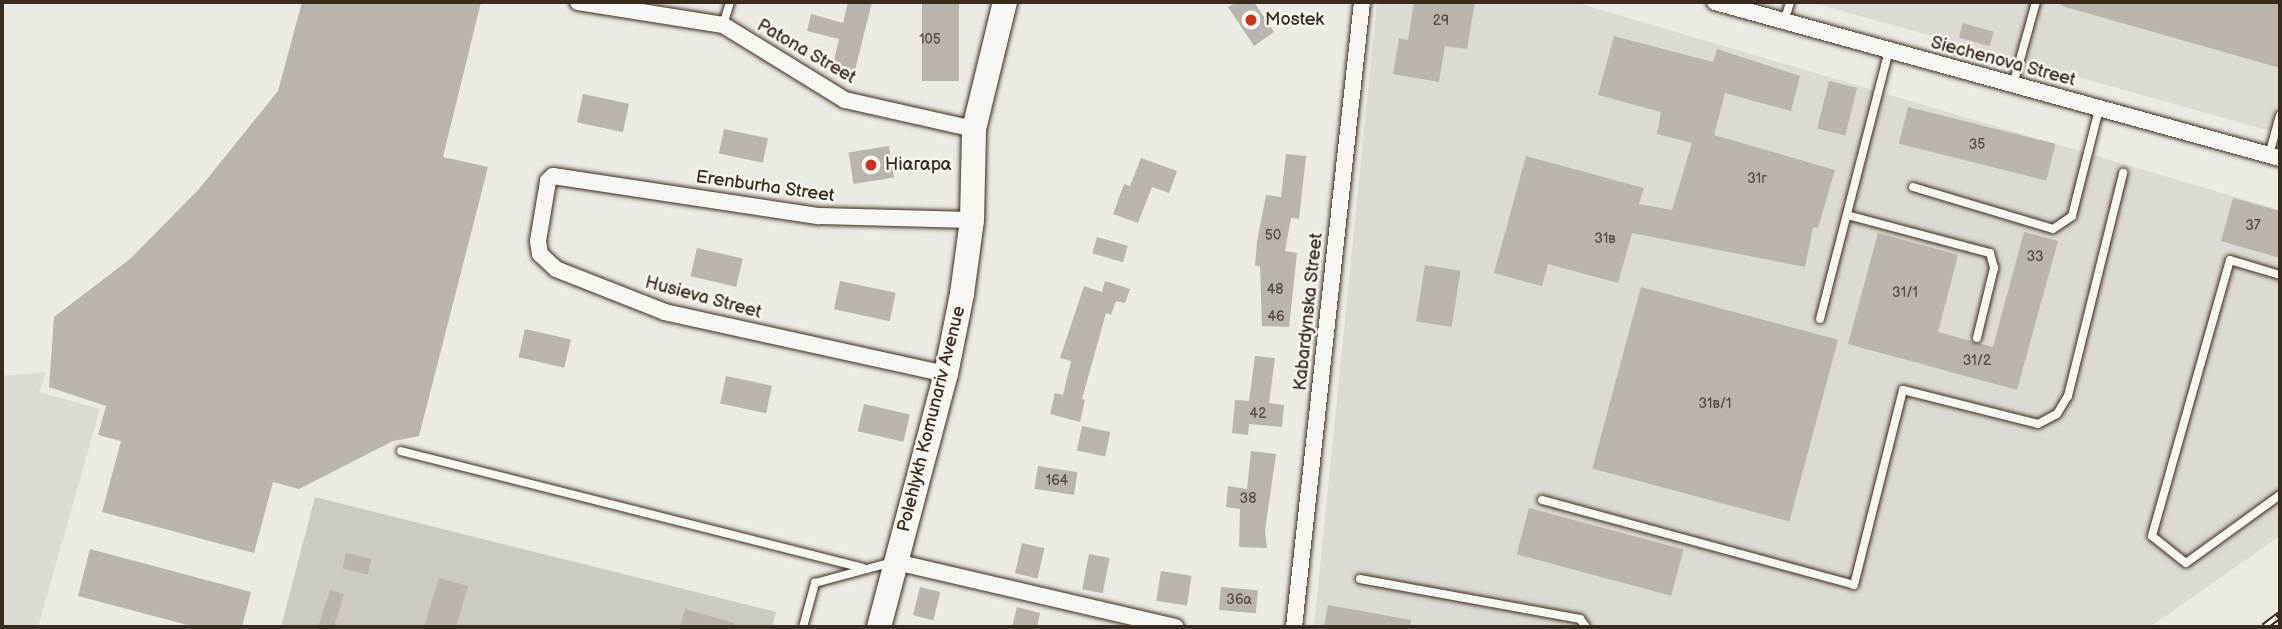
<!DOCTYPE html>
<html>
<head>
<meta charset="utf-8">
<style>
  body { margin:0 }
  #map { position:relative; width:2282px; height:629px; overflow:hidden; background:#ebeae5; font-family:"Balsamiq Sans",sans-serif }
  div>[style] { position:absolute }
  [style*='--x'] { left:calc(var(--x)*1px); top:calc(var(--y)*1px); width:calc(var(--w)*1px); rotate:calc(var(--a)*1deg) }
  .built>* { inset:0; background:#dcdad4 }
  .green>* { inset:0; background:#cdcac4 }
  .building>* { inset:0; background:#bab4ae; transform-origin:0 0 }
  .roads { filter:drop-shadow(0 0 2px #3b2a1e) drop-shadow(0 0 2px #3b2a1e) }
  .service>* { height:8px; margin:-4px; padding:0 4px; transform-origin:4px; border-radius:4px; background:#f6f6f2 }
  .minor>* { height:16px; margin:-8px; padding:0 8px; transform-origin:8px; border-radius:8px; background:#f6f6f2 }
  .primary>* { height:24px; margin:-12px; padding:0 12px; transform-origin:12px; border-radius:12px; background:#f6f6f2 }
  .rail>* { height:8px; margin-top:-4px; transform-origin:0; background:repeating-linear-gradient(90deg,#f6f6f2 0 16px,#3b2a1e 0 32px); box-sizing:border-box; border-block:2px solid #3b2a1e }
  .dots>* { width:19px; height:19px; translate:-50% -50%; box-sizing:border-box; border:4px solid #f6f6f2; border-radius:50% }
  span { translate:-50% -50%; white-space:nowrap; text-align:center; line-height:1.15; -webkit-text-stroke:5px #f6f6f2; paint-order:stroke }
  .number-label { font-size:14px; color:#5b4c42 }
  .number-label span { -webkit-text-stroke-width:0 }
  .poi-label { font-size:18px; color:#3b2a1e }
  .left { translate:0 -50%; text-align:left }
  .street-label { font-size:18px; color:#3b2a1e }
  .frame { position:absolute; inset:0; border:4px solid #3b2a1e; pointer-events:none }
</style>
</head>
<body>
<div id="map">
  <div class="built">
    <i style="clip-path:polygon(1377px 2px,1574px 2px,2280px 210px,2280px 536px,2150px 627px,1314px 627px)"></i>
    <i style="clip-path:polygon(1810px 2px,2280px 2px,2280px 134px,2267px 130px)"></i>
    <i style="clip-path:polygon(46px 372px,39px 392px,100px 409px,38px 627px,2px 627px,2px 376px)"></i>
  </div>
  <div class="green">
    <i style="clip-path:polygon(315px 497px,776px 612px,772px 627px,281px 627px)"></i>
  </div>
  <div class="building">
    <i style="clip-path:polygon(302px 2px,481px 2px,443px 157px,488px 167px,419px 436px,393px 441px,299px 489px,273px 482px,254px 553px,102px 512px,121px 441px,98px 435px,106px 406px,49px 387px,54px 317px,130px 259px,199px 189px,278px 91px)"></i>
    <i style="clip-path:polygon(848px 2px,872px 2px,854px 74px,832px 69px,839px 39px,807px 31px,811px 14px,843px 23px)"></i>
    <i style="left:922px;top:2px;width:37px;height:79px"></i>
    <i style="clip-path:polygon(1237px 2px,1254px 2px,1274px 32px,1254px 46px,1228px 7px)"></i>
    <i style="clip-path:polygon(1414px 2px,1475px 2px,1467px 49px,1445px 46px,1439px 82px,1393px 74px,1399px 38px,1408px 40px)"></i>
    <i style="clip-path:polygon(2062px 2px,2280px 2px,2280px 68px,2062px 6px)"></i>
    <i style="left:1963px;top:23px;width:32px;height:15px;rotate:16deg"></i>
    <i style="clip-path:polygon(1614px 36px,1713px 62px,1717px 49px,1800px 76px,1791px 111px,1725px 93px,1714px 135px,1835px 170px,1818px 228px,1813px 227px,1805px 267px,1632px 233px,1618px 283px,1548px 264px,1542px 286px,1494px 273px,1526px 156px,1644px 188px,1639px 204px,1672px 210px,1692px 143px,1657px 134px,1661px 112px,1598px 95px)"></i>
    <i style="left:1829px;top:81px;width:29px;height:49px;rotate:14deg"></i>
    <i style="left:583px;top:94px;width:47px;height:29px;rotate:12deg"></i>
    <i style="left:1908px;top:107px;width:152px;height:38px;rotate:14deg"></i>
    <i style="left:724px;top:129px;width:45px;height:25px;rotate:12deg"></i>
    <i style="left:889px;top:146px;width:32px;height:41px;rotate:81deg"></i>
    <i style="clip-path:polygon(1286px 154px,1306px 156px,1299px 219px,1291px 218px,1285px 251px,1297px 253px,1289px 327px,1262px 326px,1260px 266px,1255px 266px,1257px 241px,1266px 195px,1281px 197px)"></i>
    <i style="clip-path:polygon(1141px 158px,1177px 171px,1169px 193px,1152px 187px,1138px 223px,1113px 214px,1124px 184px,1130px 186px)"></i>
    <i style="clip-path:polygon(2233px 198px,2280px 211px,2280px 258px,2221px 241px)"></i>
    <i style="clip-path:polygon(2024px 232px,2058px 241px,2017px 390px,1848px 344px,1878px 233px,1958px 255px,1938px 332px,1993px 347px)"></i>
    <i style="left:1097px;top:237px;width:32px;height:17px;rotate:16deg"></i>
    <i style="left:697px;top:248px;width:47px;height:29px;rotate:13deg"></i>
    <i style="left:1425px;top:265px;width:36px;height:57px;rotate:9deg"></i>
    <i style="left:840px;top:281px;width:57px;height:29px;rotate:12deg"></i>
    <i style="clip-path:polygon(1105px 281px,1130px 289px,1125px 303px,1116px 301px,1111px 315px,1106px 313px,1082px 399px,1085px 400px,1080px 422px,1050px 414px,1055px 393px,1063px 395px,1071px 361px,1060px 358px,1084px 286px,1102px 292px)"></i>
    <i style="left:1641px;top:287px;width:204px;height:188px;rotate:15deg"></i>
    <i style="left:525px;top:329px;width:47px;height:29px;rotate:13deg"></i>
    <i style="clip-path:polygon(1255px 356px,1275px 358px,1269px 403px,1284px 405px,1282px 427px,1249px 424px,1248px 435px,1232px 433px,1235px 400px,1249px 401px)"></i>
    <i style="left:726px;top:376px;width:47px;height:28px;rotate:12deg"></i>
    <i style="left:864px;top:404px;width:47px;height:28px;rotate:13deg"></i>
    <i style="left:1082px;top:426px;width:29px;height:25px;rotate:12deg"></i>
    <i style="clip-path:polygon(1251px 451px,1276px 454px,1265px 530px,1267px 548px,1239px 547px,1240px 509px,1226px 507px,1228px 486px,1247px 489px)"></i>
    <i style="left:1038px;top:466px;width:40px;height:23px;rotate:9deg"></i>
    <i style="left:1529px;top:508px;width:160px;height:48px;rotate:15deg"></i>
    <i style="left:1022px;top:543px;width:23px;height:31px;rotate:13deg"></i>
    <i style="clip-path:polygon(90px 549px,251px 592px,242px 627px,195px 627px,78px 596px)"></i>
    <i style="left:346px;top:553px;width:26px;height:16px;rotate:13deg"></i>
    <i style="left:1089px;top:554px;width:21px;height:36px;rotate:11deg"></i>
    <i style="left:1161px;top:571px;width:31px;height:30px;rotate:9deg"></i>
    <i style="clip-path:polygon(439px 578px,468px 586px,456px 627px,424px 627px)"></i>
    <i style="left:920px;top:587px;width:21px;height:29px;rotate:14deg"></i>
    <i style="left:1221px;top:587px;width:37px;height:23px;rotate:5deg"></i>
    <i style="clip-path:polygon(330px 590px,344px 594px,334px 627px,318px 627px)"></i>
    <i style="clip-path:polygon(1328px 605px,1411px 620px,1410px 627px,1324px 627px)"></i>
    <i style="clip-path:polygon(1017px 607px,1040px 613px,1037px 627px,1012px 627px)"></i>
    <i style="clip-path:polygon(685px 609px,734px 623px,733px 627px,680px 627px)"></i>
  </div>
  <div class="roads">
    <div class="service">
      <i style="--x:1784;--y:22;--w:21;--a:-73"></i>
      <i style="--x:723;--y:25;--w:24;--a:-73"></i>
      <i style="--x:2013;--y:85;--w:86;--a:-74.5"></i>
      <i style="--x:2269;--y:155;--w:41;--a:-74.6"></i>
      <i style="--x:1913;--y:187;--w:146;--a:16.7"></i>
      <i style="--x:2053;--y:229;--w:23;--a:-34"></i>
      <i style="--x:2072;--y:216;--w:110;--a:-75.8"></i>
      <i style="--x:1847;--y:215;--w:148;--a:14.9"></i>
      <i style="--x:1990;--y:253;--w:16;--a:75"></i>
      <i style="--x:1994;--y:268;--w:72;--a:103.7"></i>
      <i style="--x:2280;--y:275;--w:52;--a:-163.3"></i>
      <i style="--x:2230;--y:260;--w:287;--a:105.8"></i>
      <i style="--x:2152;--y:536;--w:43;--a:38.5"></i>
      <i style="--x:2186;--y:563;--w:116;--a:-35.9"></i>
      <i style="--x:1820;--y:319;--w:277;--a:-75.6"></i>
      <i style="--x:401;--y:451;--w:476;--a:14.2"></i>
      <i style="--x:1542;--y:500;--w:323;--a:15.2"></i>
      <i style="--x:1854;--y:585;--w:201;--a:-75.9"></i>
      <i style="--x:1903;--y:390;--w:139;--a:14.1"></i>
      <i style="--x:2038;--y:424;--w:21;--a:-28"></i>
      <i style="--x:2057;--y:414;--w:21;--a:-59"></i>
      <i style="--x:2068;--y:396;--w:230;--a:-76.1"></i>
      <i style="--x:1360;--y:579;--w:224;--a:10.3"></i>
      <i style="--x:1580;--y:619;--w:10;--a:53"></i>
      <i style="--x:803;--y:627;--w:46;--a:-74.7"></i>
      <i style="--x:815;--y:583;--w:81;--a:-15.1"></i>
    </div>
    <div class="minor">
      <i style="--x:578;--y:2;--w:147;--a:9"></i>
      <i style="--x:723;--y:25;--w:143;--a:31.6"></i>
      <i style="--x:845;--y:100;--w:132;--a:12.7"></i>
      <i style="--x:1715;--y:2;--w:586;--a:15.44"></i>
      <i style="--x:946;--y:374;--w:288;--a:-167.6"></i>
      <i style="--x:665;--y:312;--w:117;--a:-158.5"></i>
      <i style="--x:556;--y:269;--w:22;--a:-137"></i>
      <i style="--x:540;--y:254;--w:13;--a:-99"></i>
      <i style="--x:538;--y:241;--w:61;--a:-80.5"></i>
      <i style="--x:548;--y:181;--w:7;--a:-45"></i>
      <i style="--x:553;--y:176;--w:269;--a:8.6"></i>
      <i style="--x:819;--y:216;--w:153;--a:1.5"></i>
      <i style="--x:896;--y:562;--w:287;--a:13.1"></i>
      <i style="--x:1294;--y:627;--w:629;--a:-83.79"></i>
    </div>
    <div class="primary">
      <i style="--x:879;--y:627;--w:262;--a:-75.2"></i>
      <i style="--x:946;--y:374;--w:82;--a:-78.7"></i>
      <i style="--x:962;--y:294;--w:75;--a:-82.3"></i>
      <i style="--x:972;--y:220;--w:91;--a:-88.7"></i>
      <i style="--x:974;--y:129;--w:131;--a:-76.3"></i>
    </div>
  </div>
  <div class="rail">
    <i style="--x:2264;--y:627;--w:20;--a:-37"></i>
  </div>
  <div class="dots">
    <i style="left:1251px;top:20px;background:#c8321e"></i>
    <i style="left:871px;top:165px;background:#c8321e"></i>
  </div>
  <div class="number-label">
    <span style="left:1441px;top:21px">29</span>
    <span style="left:930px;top:40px">105</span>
    <span style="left:1977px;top:145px">35</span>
    <span style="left:1757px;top:179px">31г</span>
    <span style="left:2253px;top:226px">37</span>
    <span style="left:1273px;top:236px">50</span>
    <span style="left:1605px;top:239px">31в</span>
    <span style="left:2035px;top:257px">33</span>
    <span style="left:1275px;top:290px">48</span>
    <span style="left:1905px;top:293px">31/1</span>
    <span style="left:1276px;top:317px">46</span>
    <span style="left:1977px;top:361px">31/2</span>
    <span style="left:1715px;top:404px">31в/1</span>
    <span style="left:1258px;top:414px">42</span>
    <span style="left:1057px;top:481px">164</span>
    <span style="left:1248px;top:499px">38</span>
    <span style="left:1239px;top:600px">36а</span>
  </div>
  <div class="poi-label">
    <span class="left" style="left:1265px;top:20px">Mostek</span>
    <span class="left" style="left:885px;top:165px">Ніагара</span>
  </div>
  <div class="street-label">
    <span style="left:806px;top:52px;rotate:30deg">Patona Street</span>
    <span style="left:2003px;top:62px;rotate:15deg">Siechenova Street</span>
    <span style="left:765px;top:187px;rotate:8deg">Erenburha Street</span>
    <span style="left:703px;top:298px;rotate:15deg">Husieva Street</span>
    <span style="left:1309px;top:312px;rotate:-84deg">Kabardynska Street</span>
    <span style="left:932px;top:419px;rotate:-76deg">Polehlykh Komunariv Avenue</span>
  </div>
  <div class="frame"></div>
</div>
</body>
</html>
